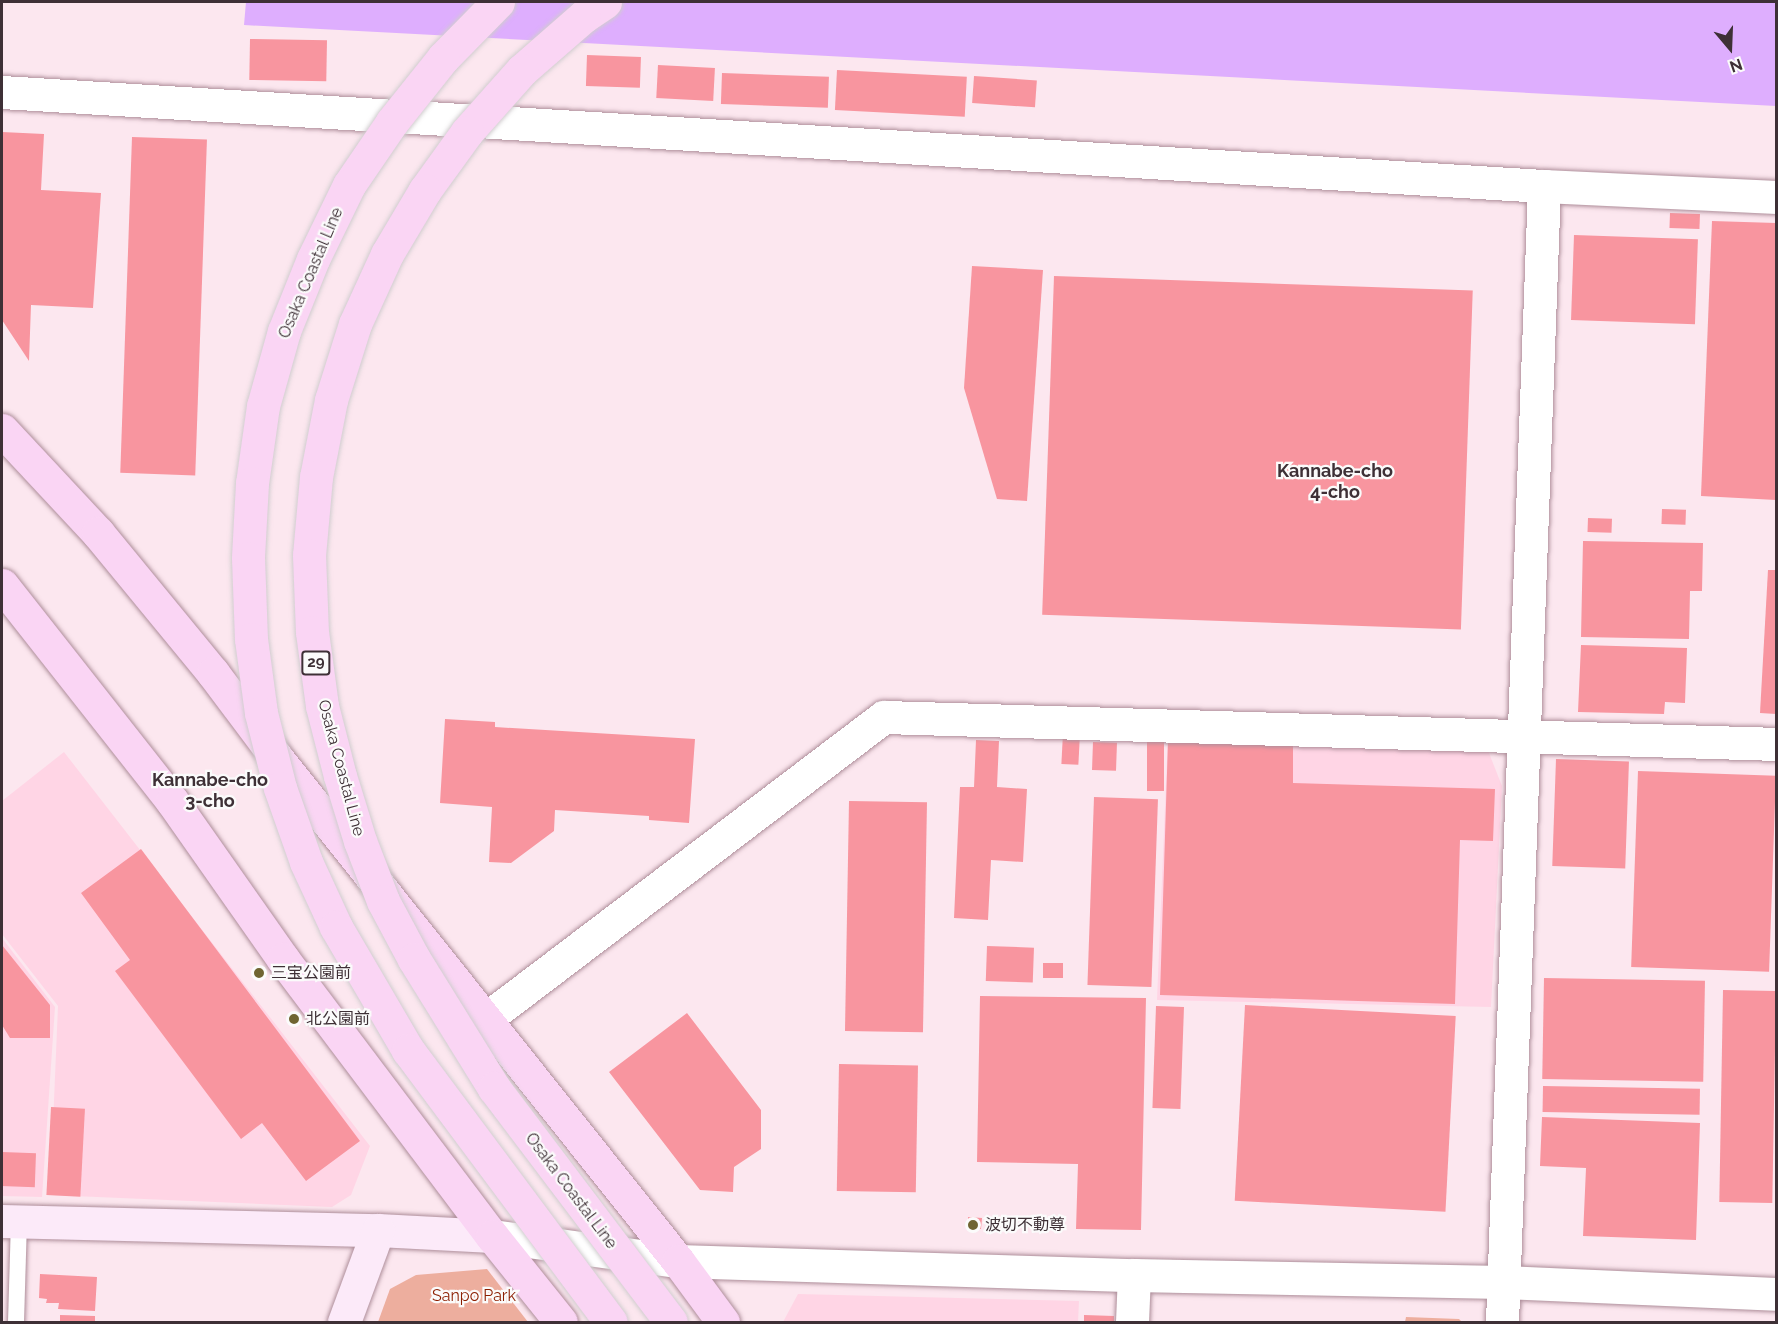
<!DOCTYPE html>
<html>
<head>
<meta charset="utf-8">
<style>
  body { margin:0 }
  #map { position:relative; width:1778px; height:1324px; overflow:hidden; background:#fce7ef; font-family:Raleway,"Noto Sans JP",sans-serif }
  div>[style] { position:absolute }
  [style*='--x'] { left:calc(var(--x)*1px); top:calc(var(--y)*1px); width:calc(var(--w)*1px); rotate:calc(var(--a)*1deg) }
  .built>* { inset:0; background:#ffd5e5 }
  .green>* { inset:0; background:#edae9e }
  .water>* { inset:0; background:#deaefe }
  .building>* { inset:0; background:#f8959f; transform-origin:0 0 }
  .roads { filter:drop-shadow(0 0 2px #ae8e9a) drop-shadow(0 0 2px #ae8e9a) }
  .lane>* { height:16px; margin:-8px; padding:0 8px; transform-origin:8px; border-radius:8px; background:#fff }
  .street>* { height:33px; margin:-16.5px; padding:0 16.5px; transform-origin:16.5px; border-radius:16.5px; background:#fff }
  .secondary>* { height:33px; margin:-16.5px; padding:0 16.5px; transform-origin:16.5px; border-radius:16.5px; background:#fceaf9 }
  .primary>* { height:33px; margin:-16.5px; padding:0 16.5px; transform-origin:16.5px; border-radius:16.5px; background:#fad5f4 }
  .bridges { filter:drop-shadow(0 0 2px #d1cdcf) drop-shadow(0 0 2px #d1cdcf) }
  .primary-bridge>* { height:33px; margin:-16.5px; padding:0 16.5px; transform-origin:16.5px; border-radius:16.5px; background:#fad5f4 }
  .dots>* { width:16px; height:16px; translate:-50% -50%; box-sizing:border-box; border:3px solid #fbfbfb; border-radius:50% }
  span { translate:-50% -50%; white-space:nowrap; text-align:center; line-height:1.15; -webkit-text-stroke:4.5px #fbfbfb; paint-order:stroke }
  .shield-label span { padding:2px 4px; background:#fbfbfb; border:2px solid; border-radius:4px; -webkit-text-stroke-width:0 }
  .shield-label { font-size:15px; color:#3e3036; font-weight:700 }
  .street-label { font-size:16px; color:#3e3036 }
  .poi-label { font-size:16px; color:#3e3036 }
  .left { translate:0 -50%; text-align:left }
  .park-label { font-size:16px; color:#8c1e00 }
  .neighbourhood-label { font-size:18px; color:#3e3036; font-weight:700 }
  .frame { position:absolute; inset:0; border:3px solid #3e3036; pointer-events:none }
  .north { position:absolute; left:1700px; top:18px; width:60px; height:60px; -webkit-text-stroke:4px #fbfbfb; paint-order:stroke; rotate:161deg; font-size:16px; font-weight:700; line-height:24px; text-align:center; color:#3e3036 }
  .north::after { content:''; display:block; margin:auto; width:21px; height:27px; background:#3e3036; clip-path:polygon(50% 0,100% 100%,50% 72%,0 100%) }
</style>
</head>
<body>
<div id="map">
  <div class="built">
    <i style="clip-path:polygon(1168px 735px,1487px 748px,1502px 786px,1491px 1007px,1157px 1000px)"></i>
    <i style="clip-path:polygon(64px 752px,370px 1146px,351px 1195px,332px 1207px,50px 1195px,58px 1006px,2px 934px,2px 801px)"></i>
    <i style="clip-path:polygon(2px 938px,55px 1007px,42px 1197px,2px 1196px)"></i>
    <i style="clip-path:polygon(798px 1294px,1079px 1301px,1078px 1322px,783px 1322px)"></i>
  </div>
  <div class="green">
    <i style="clip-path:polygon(487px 1269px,528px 1322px,378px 1322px,390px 1289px,416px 1275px)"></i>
    <i style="clip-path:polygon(1406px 1317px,1459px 1319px,1462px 1322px,1405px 1322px)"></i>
  </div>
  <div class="water">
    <i style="clip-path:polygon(246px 2px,1776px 2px,1776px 106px,244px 25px)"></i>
  </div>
  <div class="building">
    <i style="left:250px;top:39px;width:77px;height:41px;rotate:1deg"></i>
    <i style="left:587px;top:55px;width:54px;height:31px;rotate:2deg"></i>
    <i style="left:658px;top:65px;width:57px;height:33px;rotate:3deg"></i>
    <i style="left:837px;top:70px;width:130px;height:40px;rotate:3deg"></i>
    <i style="left:722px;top:73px;width:107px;height:31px;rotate:2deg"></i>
    <i style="left:974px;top:76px;width:63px;height:27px;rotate:4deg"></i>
    <i style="clip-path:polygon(2px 132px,44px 134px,41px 190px,101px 193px,93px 308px,31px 305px,29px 361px,2px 320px)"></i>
    <i style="left:132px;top:137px;width:75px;height:336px;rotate:2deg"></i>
    <i style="left:1670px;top:213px;width:30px;height:15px;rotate:2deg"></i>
    <i style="clip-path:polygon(1712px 221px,1776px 223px,1776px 500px,1701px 496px)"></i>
    <i style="left:1574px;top:235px;width:124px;height:85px;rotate:2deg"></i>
    <i style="clip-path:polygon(972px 266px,1043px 270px,1027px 501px,997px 499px,964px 388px)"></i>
    <i style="left:1054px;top:276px;width:419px;height:339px;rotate:2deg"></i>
    <i style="left:1662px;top:509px;width:24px;height:15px;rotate:2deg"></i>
    <i style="left:1588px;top:518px;width:24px;height:14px;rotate:2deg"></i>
    <i style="clip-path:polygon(1583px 541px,1703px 543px,1702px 591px,1690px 591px,1689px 639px,1581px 637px)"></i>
    <i style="clip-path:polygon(1768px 570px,1776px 570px,1776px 714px,1760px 713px)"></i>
    <i style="clip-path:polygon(1581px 645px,1687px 648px,1685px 703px,1665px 702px,1664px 714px,1578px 712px)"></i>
    <i style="clip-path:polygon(445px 719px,495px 722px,495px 727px,695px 739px,689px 823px,649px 820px,649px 816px,555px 810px,554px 831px,511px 863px,489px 862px,492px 807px,440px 803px)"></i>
    <i style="left:1063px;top:733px;width:17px;height:31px;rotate:3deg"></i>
    <i style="left:1147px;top:736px;width:17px;height:55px"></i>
    <i style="clip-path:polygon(976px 740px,999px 741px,997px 787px,1027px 789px,1023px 862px,991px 860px,988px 920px,954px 918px,960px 787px,974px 787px)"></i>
    <i style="clip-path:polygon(1168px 741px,1293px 745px,1293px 783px,1495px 789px,1493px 841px,1460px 840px,1455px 1004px,1160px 995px)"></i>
    <i style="left:1093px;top:742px;width:24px;height:28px;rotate:2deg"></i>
    <i style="left:1556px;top:759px;width:73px;height:107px;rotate:2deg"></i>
    <i style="left:1638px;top:771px;width:138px;height:196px;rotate:2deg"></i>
    <i style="left:1094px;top:797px;width:64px;height:188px;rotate:2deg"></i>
    <i style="left:849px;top:801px;width:78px;height:230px;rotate:1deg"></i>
    <i style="clip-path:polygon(141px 849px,360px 1141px,306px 1181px,262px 1123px,241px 1139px,115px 971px,130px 960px,81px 893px)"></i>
    <i style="clip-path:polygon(2px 945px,50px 1005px,50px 1038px,10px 1038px,2px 1025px)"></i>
    <i style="left:987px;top:946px;width:47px;height:35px;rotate:2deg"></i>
    <i style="left:1043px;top:963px;width:20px;height:15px"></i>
    <i style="left:1544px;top:978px;width:161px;height:101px;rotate:1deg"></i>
    <i style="left:1723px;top:990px;width:53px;height:212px;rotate:1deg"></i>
    <i style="clip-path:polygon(980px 996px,1146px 998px,1141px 1230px,1076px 1229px,1078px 1164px,977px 1162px)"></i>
    <i style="left:1245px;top:1005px;width:211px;height:196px;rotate:3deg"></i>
    <i style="left:1156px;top:1006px;width:28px;height:102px;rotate:2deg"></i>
    <i style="clip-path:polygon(687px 1013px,761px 1110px,761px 1149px,734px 1167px,733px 1192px,700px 1190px,609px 1072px)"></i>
    <i style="left:839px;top:1064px;width:79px;height:127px;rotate:1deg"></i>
    <i style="left:1543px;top:1086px;width:157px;height:26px;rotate:1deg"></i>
    <i style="left:51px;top:1107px;width:34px;height:88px;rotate:3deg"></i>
    <i style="clip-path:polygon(1542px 1117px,1700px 1123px,1696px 1240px,1583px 1236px,1586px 1168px,1540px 1166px)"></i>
    <i style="left:2px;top:1152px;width:34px;height:34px;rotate:2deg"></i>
    <i style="clip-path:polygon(968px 1217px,982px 1218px,981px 1229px,968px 1229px)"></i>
    <i style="clip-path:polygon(40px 1274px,97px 1277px,95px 1311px,58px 1309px,59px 1303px,46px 1303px,47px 1299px,39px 1298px)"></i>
    <i style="clip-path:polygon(60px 1315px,95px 1316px,95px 1322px,60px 1322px)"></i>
    <i style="clip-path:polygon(1084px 1315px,1114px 1316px,1114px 1322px,1084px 1322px)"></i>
  </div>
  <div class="roads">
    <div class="lane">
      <i style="--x:16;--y:1322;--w:101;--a:-88.3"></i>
    </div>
    <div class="street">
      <i style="--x:2;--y:92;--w:1545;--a:3.49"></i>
      <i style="--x:1544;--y:186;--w:232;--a:2.7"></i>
      <i style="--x:487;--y:1018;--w:498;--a:-37.2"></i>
      <i style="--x:884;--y:717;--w:892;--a:1.73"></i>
      <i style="--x:492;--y:1236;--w:188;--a:7.7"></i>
      <i style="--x:678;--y:1261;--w:456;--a:1.8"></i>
      <i style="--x:1134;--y:1275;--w:369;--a:1.1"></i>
      <i style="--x:1503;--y:1282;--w:273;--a:2.5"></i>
      <i style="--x:1132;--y:1322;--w:47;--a:-87.6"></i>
      <i style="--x:1502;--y:1322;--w:1137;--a:-87.88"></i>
    </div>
    <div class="secondary">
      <i style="--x:2;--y:1221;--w:376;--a:1.4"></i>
      <i style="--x:378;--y:1230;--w:114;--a:3"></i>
      <i style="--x:344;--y:1322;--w:98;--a:-69.7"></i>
    </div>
    <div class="primary">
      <i style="--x:2;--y:430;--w:141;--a:47"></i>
      <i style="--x:98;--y:533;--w:181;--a:50.6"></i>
      <i style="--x:213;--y:673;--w:105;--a:53.1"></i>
      <i style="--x:276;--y:757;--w:645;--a:51.42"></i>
      <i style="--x:678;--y:1261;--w:76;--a:53.6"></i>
      <i style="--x:2;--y:585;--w:275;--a:51.8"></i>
      <i style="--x:172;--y:801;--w:193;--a:54.9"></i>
      <i style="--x:283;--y:959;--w:347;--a:53"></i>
      <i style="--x:492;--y:1236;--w:110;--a:51.3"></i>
    </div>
  </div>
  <div class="bridges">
    <div class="primary-bridge">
      <i style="--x:498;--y:2;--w:78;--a:134.5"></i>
      <i style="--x:443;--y:58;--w:82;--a:128.6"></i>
      <i style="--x:392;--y:122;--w:76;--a:124.3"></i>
      <i style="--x:349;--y:185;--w:82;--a:115.9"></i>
      <i style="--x:313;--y:259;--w:78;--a:111.9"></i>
      <i style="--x:284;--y:331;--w:78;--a:105.6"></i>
      <i style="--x:263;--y:406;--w:78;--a:98.1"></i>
      <i style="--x:252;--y:483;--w:75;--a:93.1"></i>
      <i style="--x:248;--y:558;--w:81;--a:87.9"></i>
      <i style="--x:251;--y:639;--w:75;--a:82.3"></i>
      <i style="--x:261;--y:713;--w:77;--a:75.8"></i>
      <i style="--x:280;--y:788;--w:78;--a:70.6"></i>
      <i style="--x:306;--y:862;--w:72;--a:65.2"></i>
      <i style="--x:336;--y:927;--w:143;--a:59.7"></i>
      <i style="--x:408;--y:1050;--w:339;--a:53.3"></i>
      <i style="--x:605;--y:2;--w:25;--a:146"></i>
      <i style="--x:584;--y:16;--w:82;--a:138.9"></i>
      <i style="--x:522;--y:70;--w:83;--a:131.6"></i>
      <i style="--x:467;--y:132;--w:72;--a:125.9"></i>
      <i style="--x:425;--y:190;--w:74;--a:120.7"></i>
      <i style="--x:387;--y:254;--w:77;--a:114.6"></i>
      <i style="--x:355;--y:324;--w:80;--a:107.5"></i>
      <i style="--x:331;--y:400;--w:78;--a:101"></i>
      <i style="--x:316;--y:477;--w:78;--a:95.1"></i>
      <i style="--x:309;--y:555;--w:77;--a:87.8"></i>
      <i style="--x:312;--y:632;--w:75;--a:82.3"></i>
      <i style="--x:322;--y:706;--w:72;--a:75.6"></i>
      <i style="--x:340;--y:776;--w:68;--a:72.9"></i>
      <i style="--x:360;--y:841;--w:64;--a:69"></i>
      <i style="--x:383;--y:901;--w:66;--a:61.9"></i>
      <i style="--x:414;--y:959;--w:152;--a:58.2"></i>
      <i style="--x:494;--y:1088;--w:293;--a:52.9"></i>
    </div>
  </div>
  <div class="dots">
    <i style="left:259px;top:973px;background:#6f6431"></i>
    <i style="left:294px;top:1019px;background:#6f6431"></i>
    <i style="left:973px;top:1225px;background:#6f6431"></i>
  </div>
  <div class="shield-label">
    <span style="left:316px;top:663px">29</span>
  </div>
  <div class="street-label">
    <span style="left:311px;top:273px;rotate:-67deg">Osaka Coastal Line</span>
    <span style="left:341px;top:768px;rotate:75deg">Osaka Coastal Line</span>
    <span style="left:571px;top:1191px;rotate:53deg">Osaka Coastal Line</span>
  </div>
  <div class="poi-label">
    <span class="left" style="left:271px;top:973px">三宝公園前</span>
    <span class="left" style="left:306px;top:1019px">北公園前</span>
    <span class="left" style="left:985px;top:1225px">波切不動尊</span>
  </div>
  <div class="park-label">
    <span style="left:474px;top:1296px">Sanpo Park</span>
  </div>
  <div class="neighbourhood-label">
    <span style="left:1335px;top:482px">Kannabe-cho<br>4-cho</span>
    <span style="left:210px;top:791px">Kannabe-cho<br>3-cho</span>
  </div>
  <div class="frame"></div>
  <div class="north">N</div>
</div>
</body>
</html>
